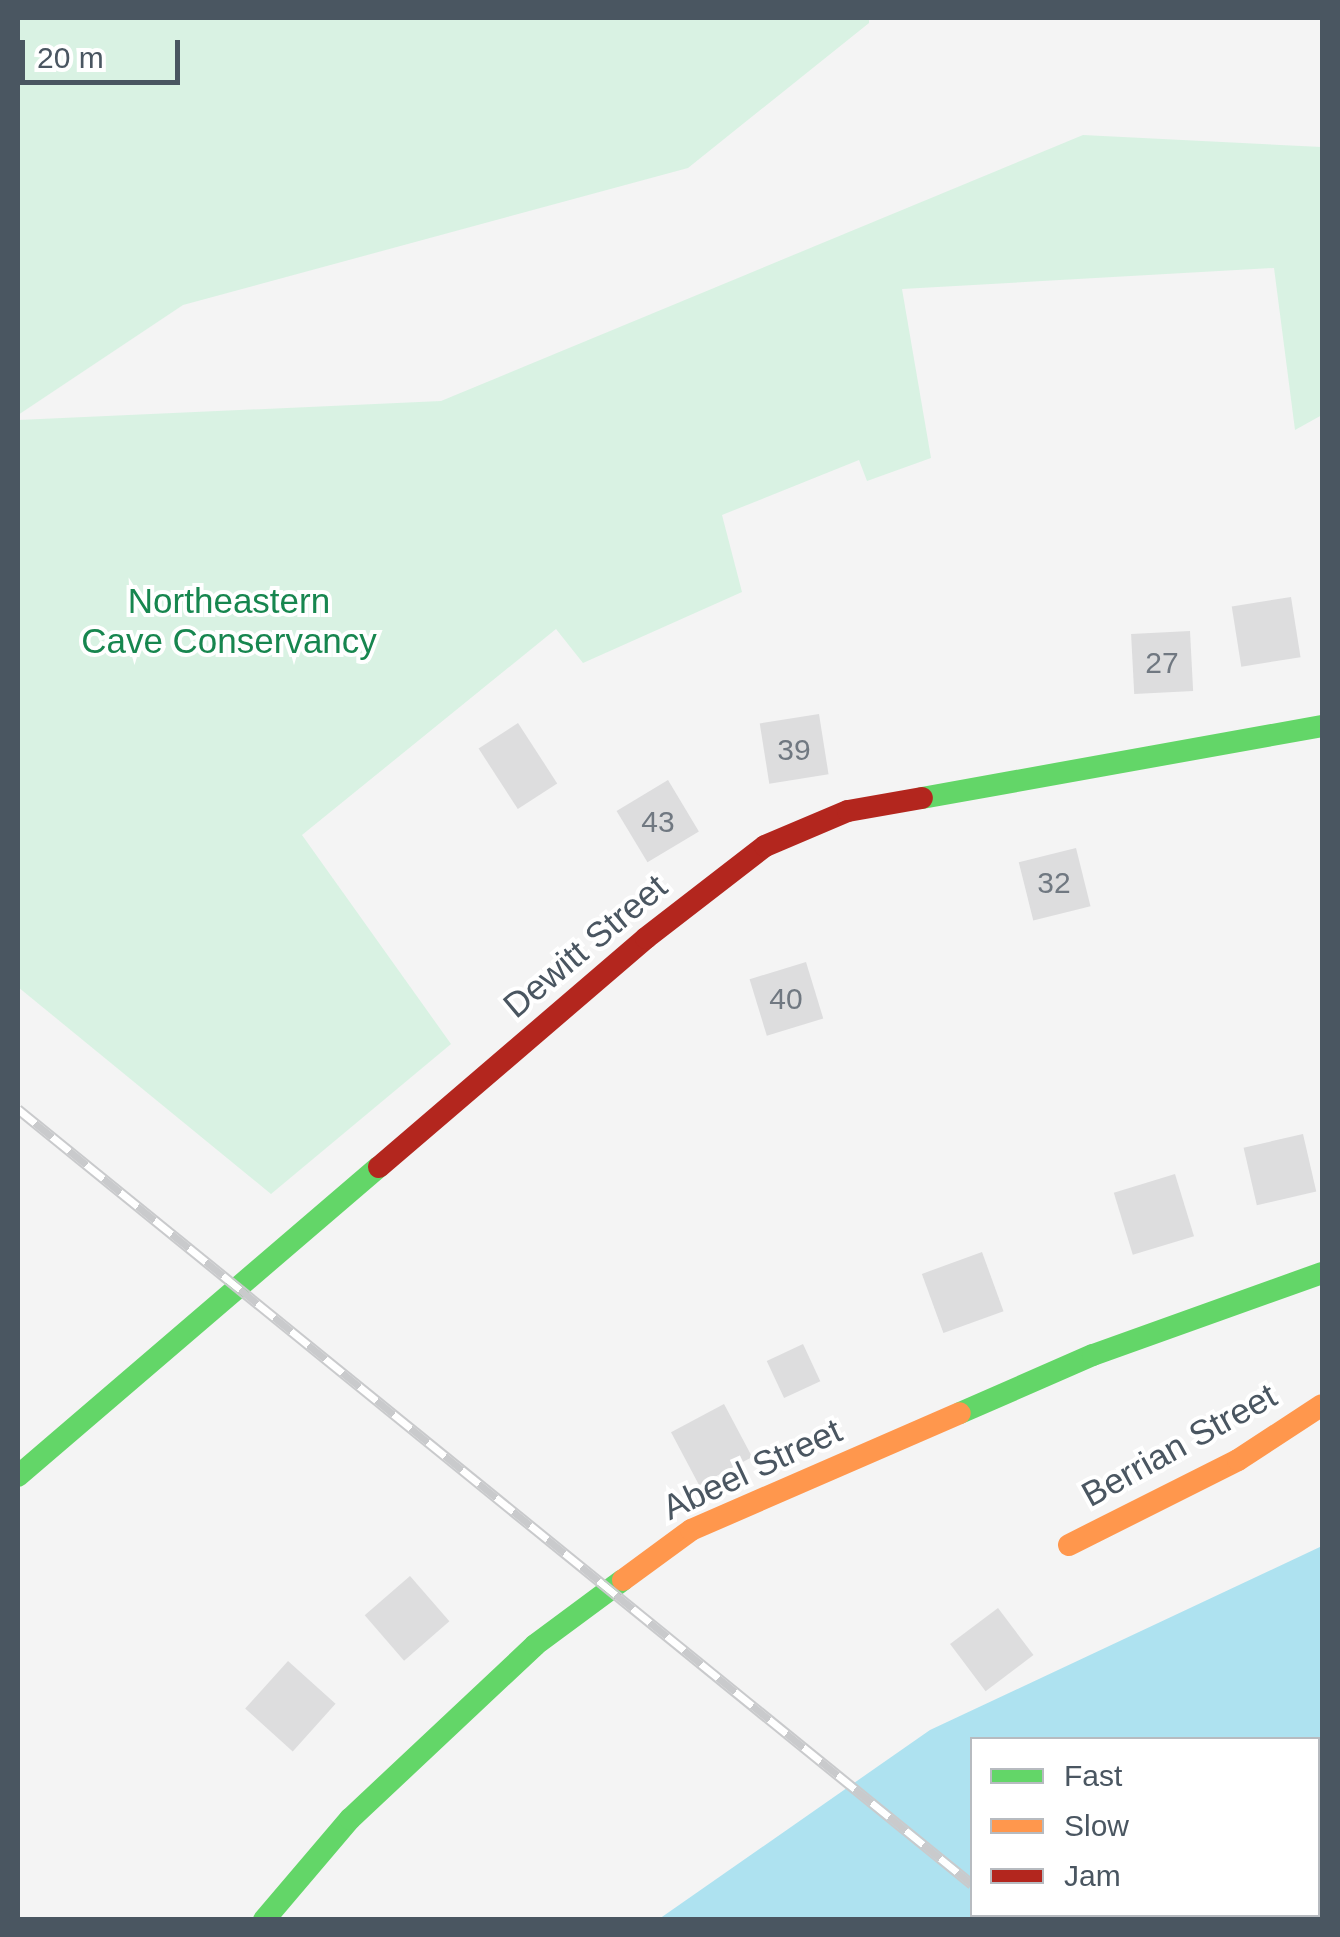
<!DOCTYPE html>
<html>
<head>
<meta charset="utf-8">
<style>
  body { margin:0 }
  #map { position:relative; width:1340px; height:1937px; overflow:hidden; background:#f4f4f4; font-family:Helvetica,sans-serif }
  div>[style] { position:absolute }
  [style*='--x'] { left:calc(var(--x)*1px); top:calc(var(--y)*1px); width:calc(var(--w)*1px); rotate:calc(var(--a)*1deg) }
  .green>* { inset:0; background:#d9f2e3 }
  .water>* { inset:0; background:#aee2f0 }
  .building>* { inset:0; background:#ddddde; transform-origin:0 0 }
  .fast>* { height:22px; margin:-11px; padding:0 11px; transform-origin:11px; border-radius:11px; background:#63d668 }
  .slow>* { height:22px; margin:-11px; padding:0 11px; transform-origin:11px; border-radius:11px; background:#ff974d }
  .jam>* { height:22px; margin:-11px; padding:0 11px; transform-origin:11px; border-radius:11px; background:#b3261e }
  .rail>* { height:11px; margin-top:-5.5px; transform-origin:0; background:repeating-linear-gradient(90deg,#fff 0 22px,#c9cacc 0 44px); box-sizing:border-box; border-block:2px solid #c9cacc }
  span { translate:-50% -50%; white-space:nowrap; text-align:center; line-height:1.15; -webkit-text-stroke:8px #fff; paint-order:stroke }
  .number-label { font-size:30px; color:#707881 }
  .number-label span { -webkit-text-stroke-width:0 }
  .park-label { font-size:35px; color:#17864f }
  .street-label { font-size:35px; color:#4a5661 }
  .frame { position:absolute; inset:0; border:20px solid #4a5661; pointer-events:none }
  .legend { position:absolute; left:970px; top:1737px; width:350px; height:180px; box-sizing:border-box; background:#fff; border:2px solid #b7bbc0; margin:0; padding:12px 18px; list-style:none; font-size:30px; color:#4a5661 }
  .legend li { display:flex; align-items:center; gap:20px; height:50px }
  .legend b { width:50px; border:2px solid #b7bbc0 }
  .scale { position:absolute; left:20px; top:40px; width:160px; height:45px; box-sizing:border-box; border:5px solid #4a5661; border-top:0; padding-left:12px; font-size:30px; line-height:35px; white-space:nowrap; color:#4a5661; -webkit-text-stroke:8px #fff; paint-order:stroke }
</style>
</head>
<body>
<div id="map">
  <div class="green">
    <i style="clip-path:polygon(18px 18px,869px 18px,869px 23px,688px 168px,183px 305px,18px 415px)"></i>
    <i style="clip-path:polygon(1083px 135px,1322px 147px,1322px 415px,1295px 430px,1274px 268px,902px 289px,931px 458px,867px 481px,859px 460px,722px 515px,742px 592px,583px 663px,556px 629px,302px 835px,451px 1044px,271px 1194px,18px 987px,18px 420px,441px 401px)"></i>
  </div>
  <div class="water">
    <i style="clip-path:polygon(evenodd,1322px 1546px,1322px 1919px,659px 1919px,930px 1730px,1322px 1546px,972px 1740px,1318px 1740px,1318px 1914px,972px 1914px,972px 1740px)"></i>
  </div>
  <div class="building">
    <i style="left:1291px;top:597px;width:61px;height:60px;rotate:81deg"></i>
    <i style="left:1190px;top:631px;width:60px;height:59px;rotate:87deg"></i>
    <i style="left:819px;top:714px;width:61px;height:60px;rotate:81deg"></i>
    <i style="left:518px;top:723px;width:72px;height:47px;rotate:57deg"></i>
    <i style="left:668px;top:780px;width:60px;height:60px;rotate:59deg"></i>
    <i style="left:1076px;top:848px;width:60px;height:59px;rotate:76deg"></i>
    <i style="left:806px;top:962px;width:59px;height:59px;rotate:73deg"></i>
    <i style="left:1303px;top:1134px;width:59px;height:61px;rotate:77deg"></i>
    <i style="left:1175px;top:1174px;width:65px;height:64px;rotate:73deg"></i>
    <i style="left:982px;top:1252px;width:63px;height:64px;rotate:70deg"></i>
    <i style="left:803px;top:1344px;width:41px;height:40px;rotate:65deg"></i>
    <i style="left:724px;top:1404px;width:60px;height:60px;rotate:62deg"></i>
    <i style="left:410px;top:1576px;width:60px;height:60px;rotate:49deg"></i>
    <i style="left:998px;top:1608px;width:59px;height:60px;rotate:53deg"></i>
    <i style="left:288px;top:1661px;width:64px;height:64px;rotate:42deg"></i>
  </div>
  <div class="fast">
    <i style="--x:922;--y:798;--w:406;--a:-10.2"></i>
    <i style="--x:960;--y:1413;--w:145;--a:-23.6"></i>
    <i style="--x:1093;--y:1355;--w:243;--a:-19.7"></i>
    <i style="--x:18;--y:1476;--w:475;--a:-40.6"></i>
    <i style="--x:264;--y:1920;--w:133;--a:-49.6"></i>
    <i style="--x:350;--y:1819;--w:254;--a:-43.2"></i>
    <i style="--x:535;--y:1645;--w:109;--a:-36.5"></i>
  </div>
  <div class="slow">
    <i style="--x:1069;--y:1545;--w:189;--a:-26.7"></i>
    <i style="--x:1238;--y:1460;--w:100;--a:-33.2"></i>
    <i style="--x:623;--y:1580;--w:84;--a:-36.3"></i>
    <i style="--x:691;--y:1530;--w:293;--a:-23.5"></i>
  </div>
  <div class="jam">
    <i style="--x:379;--y:1167;--w:352;--a:-40.6"></i>
    <i style="--x:646;--y:938;--w:150;--a:-37.7"></i>
    <i style="--x:765;--y:846;--w:90;--a:-22.9"></i>
    <i style="--x:848;--y:811;--w:75;--a:-10"></i>
  </div>
  <div class="rail">
    <i style="--x:18;--y:1109;--w:1229;--a:39.09"></i>
    <i style="--x:1010;--y:1914;--w:8;--a:45"></i>
  </div>
  <div class="number-label">
    <span style="left:1162px;top:663px">27</span>
    <span style="left:794px;top:750px">39</span>
    <span style="left:658px;top:822px">43</span>
    <span style="left:1054px;top:883px">32</span>
    <span style="left:786px;top:999px">40</span>
  </div>
  <div class="park-label">
    <span style="left:229px;top:621px">Northeastern<br>Cave Conservancy</span>
  </div>
  <div class="street-label">
    <span style="left:585px;top:946px;rotate:-40deg">Dewitt Street</span>
    <span style="left:1179px;top:1445px;rotate:-29deg">Berrian Street</span>
    <span style="left:752px;top:1469px;rotate:-25deg">Abeel Street</span>
  </div>
  <div class="frame"></div>
  <ul class="legend">
  <li><b style="height:12px;background:#63d668"></b>Fast</li>
  <li><b style="height:12px;background:#ff974d"></b>Slow</li>
  <li><b style="height:12px;background:#b3261e"></b>Jam</li>
  </ul>
  <div class="scale">20 m</div>
</div>
</body>
</html>
